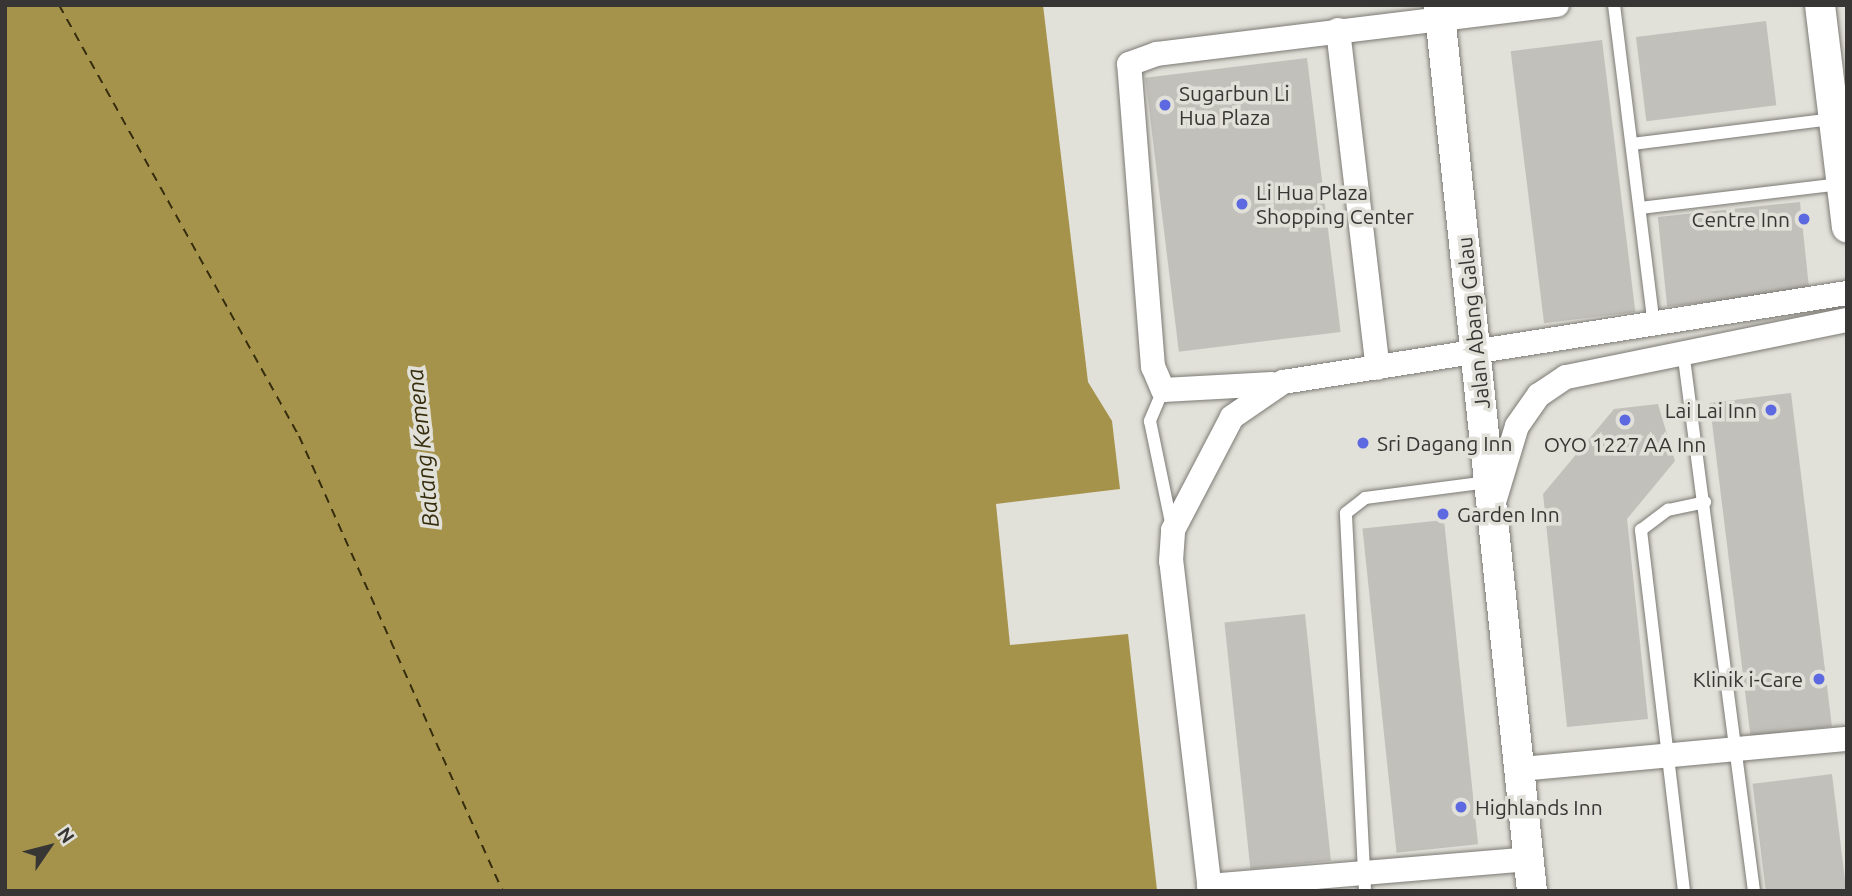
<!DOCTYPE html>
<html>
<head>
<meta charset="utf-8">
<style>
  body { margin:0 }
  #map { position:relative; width:1852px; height:896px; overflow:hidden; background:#e1e0d9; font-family:Ubuntu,sans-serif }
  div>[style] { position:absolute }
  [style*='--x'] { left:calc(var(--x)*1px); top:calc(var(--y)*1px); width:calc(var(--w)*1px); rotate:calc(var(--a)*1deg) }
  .water>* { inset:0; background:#a6934b }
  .ferry>* { height:2px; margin-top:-1px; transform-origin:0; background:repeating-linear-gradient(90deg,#362d0d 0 9px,transparent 0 16px) }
  .building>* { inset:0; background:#c2c0ba; transform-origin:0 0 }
  .roads { filter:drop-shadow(0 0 2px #7c7a74) drop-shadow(0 0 2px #7c7a74) }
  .service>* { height:12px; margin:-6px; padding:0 6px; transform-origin:6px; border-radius:6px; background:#fff }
  .minor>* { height:24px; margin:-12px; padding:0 12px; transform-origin:12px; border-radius:12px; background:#fff }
  .tertiary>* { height:30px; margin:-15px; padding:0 15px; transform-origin:15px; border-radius:15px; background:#fff }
  .dots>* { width:19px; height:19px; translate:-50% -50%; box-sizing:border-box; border:4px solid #e1e0d9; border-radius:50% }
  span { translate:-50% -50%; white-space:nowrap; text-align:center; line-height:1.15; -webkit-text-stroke:7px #e1e0d9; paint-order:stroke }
  .poi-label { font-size:21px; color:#373634 }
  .left { translate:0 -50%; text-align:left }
  .right { translate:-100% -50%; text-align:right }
  .street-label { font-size:21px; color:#373634 }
  .water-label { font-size:23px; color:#362d0d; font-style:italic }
  .frame { position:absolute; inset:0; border:7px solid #373634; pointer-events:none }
  .north { position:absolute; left:14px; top:812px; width:70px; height:70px; -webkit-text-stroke:5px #e1e0d9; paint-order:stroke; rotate:55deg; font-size:19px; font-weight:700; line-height:28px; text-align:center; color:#373634 }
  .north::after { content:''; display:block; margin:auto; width:24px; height:32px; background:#373634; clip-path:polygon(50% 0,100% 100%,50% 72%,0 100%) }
</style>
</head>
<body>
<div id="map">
  <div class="water">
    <i style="clip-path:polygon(5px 5px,1043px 5px,1088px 382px,1112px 421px,1120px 489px,996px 504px,1010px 645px,1128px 634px,1157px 890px,5px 891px)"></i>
  </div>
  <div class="ferry">
    <i style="--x:59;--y:5;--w:493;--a:60.9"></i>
    <i style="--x:299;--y:436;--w:499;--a:65.9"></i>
  </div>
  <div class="building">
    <i style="left:1766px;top:21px;width:85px;height:131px;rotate:83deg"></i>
    <i style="left:1602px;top:40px;width:274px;height:92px;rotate:83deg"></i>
    <i style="left:1307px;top:58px;width:276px;height:163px;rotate:83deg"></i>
    <i style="left:1800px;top:202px;width:90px;height:143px;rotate:84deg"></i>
    <i style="left:1791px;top:393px;width:336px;height:82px;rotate:83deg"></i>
    <i style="clip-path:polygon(1658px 404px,1675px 461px,1627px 519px,1648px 719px,1567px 727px,1543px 494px,1614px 409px)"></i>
    <i style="left:1444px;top:520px;width:326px;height:82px;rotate:84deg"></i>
    <i style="left:1305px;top:614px;width:248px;height:81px;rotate:84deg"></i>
    <i style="left:1832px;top:774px;width:118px;height:80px;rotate:83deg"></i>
  </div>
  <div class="roads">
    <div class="service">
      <i style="--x:1614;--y:5;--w:323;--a:82.9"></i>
      <i style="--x:1632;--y:144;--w:203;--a:-7.1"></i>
      <i style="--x:1640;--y:208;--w:202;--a:-6.8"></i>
      <i style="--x:1683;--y:351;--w:545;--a:82.51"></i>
      <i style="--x:1163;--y:390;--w:34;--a:113"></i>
      <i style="--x:1150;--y:421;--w:108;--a:78.3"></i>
      <i style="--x:1365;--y:891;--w:378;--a:-92.9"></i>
      <i style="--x:1346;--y:513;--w:24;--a:-38"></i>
      <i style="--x:1365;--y:498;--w:124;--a:-7.4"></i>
      <i style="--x:1684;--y:891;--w:364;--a:-96.8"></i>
      <i style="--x:1641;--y:530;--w:34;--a:-37"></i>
      <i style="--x:1668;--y:510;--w:38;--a:-12"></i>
    </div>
    <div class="minor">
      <i style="--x:1338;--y:30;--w:340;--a:83.3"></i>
      <i style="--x:1272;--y:384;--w:109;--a:176.8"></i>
      <i style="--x:1163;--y:390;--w:25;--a:-113"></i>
      <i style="--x:1153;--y:367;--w:304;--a:-94.5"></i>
      <i style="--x:1129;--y:64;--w:30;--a:-20"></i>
      <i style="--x:1157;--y:54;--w:403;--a:-7"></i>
      <i style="--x:1494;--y:502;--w:79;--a:-73.2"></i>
      <i style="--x:1517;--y:426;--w:38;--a:-55"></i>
      <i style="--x:1539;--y:395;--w:32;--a:-34"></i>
      <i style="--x:1566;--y:377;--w:287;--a:-11.5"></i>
      <i style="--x:1521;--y:769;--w:327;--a:-5.3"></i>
      <i style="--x:1209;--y:886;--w:321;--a:-4.8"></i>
      <i style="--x:1210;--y:891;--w:332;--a:-96.7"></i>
      <i style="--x:1171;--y:561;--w:31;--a:-86"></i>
      <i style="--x:1173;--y:530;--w:127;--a:-62.4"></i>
      <i style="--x:1232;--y:417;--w:62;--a:-34.5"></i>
      <i style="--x:1283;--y:382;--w:571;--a:-8.97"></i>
    </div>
    <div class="tertiary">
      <i style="--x:1439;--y:5;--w:891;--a:84.01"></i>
      <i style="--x:1820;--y:5;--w:224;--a:83.1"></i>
    </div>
  </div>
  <div class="dots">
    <i style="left:1165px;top:105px;background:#5c69e0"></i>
    <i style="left:1242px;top:204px;background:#5c69e0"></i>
    <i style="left:1804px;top:219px;background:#5c69e0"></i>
    <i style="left:1771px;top:410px;background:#5c69e0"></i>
    <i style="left:1625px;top:420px;background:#5c69e0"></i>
    <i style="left:1363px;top:443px;background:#5c69e0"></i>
    <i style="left:1443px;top:514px;background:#5c69e0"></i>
    <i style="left:1819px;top:679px;background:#5c69e0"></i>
    <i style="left:1461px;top:807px;background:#5c69e0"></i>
  </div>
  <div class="poi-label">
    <span class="left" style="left:1179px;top:105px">Sugarbun Li<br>Hua Plaza</span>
    <span class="left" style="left:1256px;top:204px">Li Hua Plaza<br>Shopping Center</span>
    <span class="right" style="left:1790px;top:219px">Centre Inn</span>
    <span class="right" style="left:1757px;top:410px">Lai Lai Inn</span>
    <span class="left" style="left:1377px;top:443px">Sri Dagang Inn</span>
    <span style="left:1625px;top:444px">OYO 1227 AA Inn</span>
    <span class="left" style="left:1457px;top:514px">Garden Inn</span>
    <span class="right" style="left:1803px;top:679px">Klinik i-Care</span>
    <span class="left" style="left:1475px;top:807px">Highlands Inn</span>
  </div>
  <div class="street-label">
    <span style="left:1473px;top:323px;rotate:-96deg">Jalan Abang Galau</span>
  </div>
  <div class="water-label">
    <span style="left:423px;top:448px;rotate:-96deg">Batang Kemena</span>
  </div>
  <div class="frame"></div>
  <div class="north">N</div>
</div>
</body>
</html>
